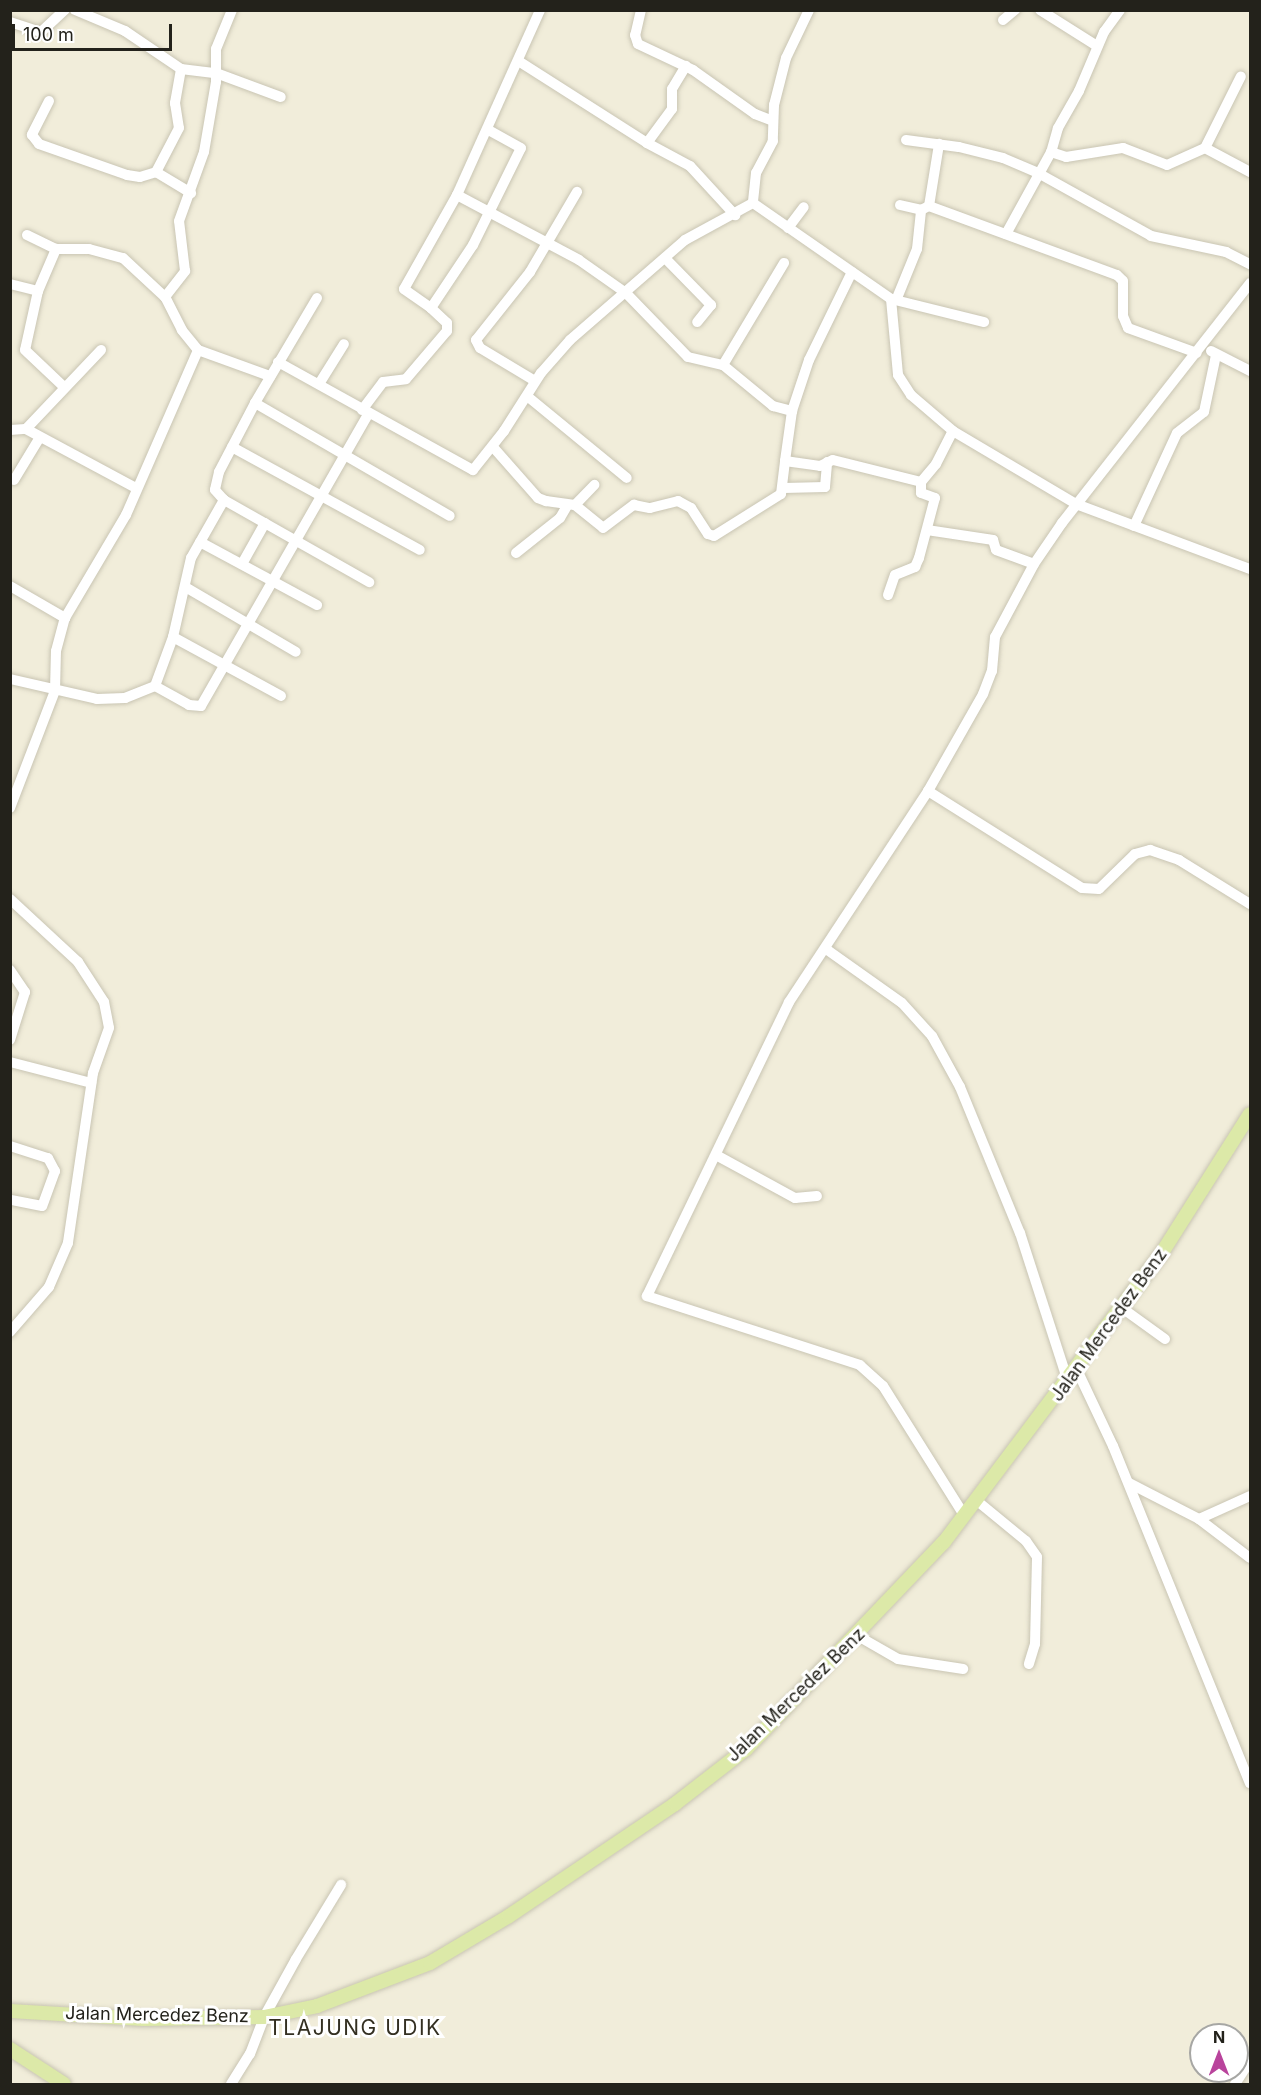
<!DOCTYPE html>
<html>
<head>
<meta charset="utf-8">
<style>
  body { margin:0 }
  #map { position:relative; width:1261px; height:2095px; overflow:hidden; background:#f1edda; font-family:Inter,sans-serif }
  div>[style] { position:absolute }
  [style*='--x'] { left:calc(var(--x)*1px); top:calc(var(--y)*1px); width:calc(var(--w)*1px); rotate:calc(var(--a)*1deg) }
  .roads { filter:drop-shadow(0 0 2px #c9c5b3) drop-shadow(0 0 2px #c9c5b3) }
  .minor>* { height:10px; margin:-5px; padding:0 5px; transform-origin:5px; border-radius:5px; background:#fff }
  .major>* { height:14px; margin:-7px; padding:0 7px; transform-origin:7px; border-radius:7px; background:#dce9a8 }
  span { translate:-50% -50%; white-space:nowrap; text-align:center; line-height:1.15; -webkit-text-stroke:6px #fff; paint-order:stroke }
  .street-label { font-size:18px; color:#23221b }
  .quarter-label { font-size:21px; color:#332f21; letter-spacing:1.5px }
  .frame { position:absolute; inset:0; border:12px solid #23221b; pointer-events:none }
  .north { position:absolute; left:1189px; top:2023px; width:60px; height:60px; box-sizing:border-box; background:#fff; border:2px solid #a7a7a4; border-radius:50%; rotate:0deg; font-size:16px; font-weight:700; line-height:24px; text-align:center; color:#23221b }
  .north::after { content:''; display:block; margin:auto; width:21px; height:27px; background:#b9449c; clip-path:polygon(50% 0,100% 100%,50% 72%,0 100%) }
  .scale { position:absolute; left:12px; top:24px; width:160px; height:27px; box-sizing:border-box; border:3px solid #23221b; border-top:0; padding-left:8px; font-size:18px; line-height:21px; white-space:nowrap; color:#23221b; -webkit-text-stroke:4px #fff; paint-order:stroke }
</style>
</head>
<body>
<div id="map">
  <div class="roads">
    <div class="minor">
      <i style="--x:75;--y:10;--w:54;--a:22.8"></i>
      <i style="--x:125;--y:31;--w:68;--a:34.2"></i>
      <i style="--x:181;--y:69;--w:35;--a:100"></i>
      <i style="--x:175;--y:103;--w:25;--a:81"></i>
      <i style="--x:179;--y:128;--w:50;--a:117.6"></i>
      <i style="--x:641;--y:10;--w:26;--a:103"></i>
      <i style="--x:635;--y:35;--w:9;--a:72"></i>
      <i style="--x:638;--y:44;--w:61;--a:25.3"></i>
      <i style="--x:693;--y:70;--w:76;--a:35.4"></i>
      <i style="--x:755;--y:114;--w:19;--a:21"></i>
      <i style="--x:809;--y:10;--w:53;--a:115.6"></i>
      <i style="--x:786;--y:58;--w:49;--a:104.3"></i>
      <i style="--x:774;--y:105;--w:36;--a:92"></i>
      <i style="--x:773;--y:141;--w:36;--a:118"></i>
      <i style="--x:756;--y:173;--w:30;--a:96"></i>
      <i style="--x:753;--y:203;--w:168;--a:34.8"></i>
      <i style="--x:891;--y:299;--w:76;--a:84.7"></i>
      <i style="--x:898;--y:375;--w:24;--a:57"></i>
      <i style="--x:911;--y:395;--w:55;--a:40.6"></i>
      <i style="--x:953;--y:431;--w:143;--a:30.7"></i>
      <i style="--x:1076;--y:504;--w:186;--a:20.5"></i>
      <i style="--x:1040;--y:10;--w:67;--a:32.3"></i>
      <i style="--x:1120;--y:10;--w:27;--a:126"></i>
      <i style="--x:1104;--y:32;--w:64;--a:113"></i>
      <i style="--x:1079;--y:91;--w:43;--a:119.6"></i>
      <i style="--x:1058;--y:128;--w:25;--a:106"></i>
      <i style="--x:1051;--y:152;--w:16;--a:18"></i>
      <i style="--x:1066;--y:157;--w:58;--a:-9"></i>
      <i style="--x:1123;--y:148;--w:47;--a:21.1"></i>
      <i style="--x:1167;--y:165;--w:42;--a:-24.1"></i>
      <i style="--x:1205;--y:148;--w:51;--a:28.1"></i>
      <i style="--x:1003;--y:20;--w:16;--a:-40"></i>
      <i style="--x:10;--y:22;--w:33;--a:18"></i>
      <i style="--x:41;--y:32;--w:33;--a:-43"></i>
      <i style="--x:520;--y:62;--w:151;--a:32.5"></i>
      <i style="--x:647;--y:143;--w:49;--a:28.1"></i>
      <i style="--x:690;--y:166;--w:67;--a:47.4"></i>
      <i style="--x:181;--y:69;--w:35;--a:7"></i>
      <i style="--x:216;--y:73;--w:69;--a:20.3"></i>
      <i style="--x:49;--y:101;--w:38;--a:117"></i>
      <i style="--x:32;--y:135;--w:11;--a:52"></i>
      <i style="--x:39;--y:144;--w:93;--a:19.4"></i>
      <i style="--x:127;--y:175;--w:13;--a:9"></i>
      <i style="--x:140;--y:177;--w:17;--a:-17"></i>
      <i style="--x:156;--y:172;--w:41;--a:31"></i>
      <i style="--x:906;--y:140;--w:53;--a:7.5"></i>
      <i style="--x:959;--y:147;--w:45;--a:14"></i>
      <i style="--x:1003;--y:158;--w:38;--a:23"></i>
      <i style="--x:1038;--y:173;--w:129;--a:29.1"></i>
      <i style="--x:1151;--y:236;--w:77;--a:12"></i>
      <i style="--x:1226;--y:252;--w:27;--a:27"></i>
      <i style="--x:647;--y:143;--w:42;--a:-53.7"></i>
      <i style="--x:672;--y:109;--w:20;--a:-90"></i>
      <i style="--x:672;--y:89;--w:27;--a:-59"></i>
      <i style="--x:1205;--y:148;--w:80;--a:-63.4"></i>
      <i style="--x:457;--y:195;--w:138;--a:28"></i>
      <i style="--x:579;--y:260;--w:57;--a:35.1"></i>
      <i style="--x:626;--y:293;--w:89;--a:45.9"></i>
      <i style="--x:688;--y:357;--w:36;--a:13"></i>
      <i style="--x:723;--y:365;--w:65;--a:39.4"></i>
      <i style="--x:773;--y:406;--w:20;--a:15"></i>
      <i style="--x:900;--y:205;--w:22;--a:13"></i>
      <i style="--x:929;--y:206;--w:200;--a:20.2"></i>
      <i style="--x:1117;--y:275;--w:8;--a:45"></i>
      <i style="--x:1123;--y:281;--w:35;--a:90"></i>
      <i style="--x:1123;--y:316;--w:13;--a:67"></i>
      <i style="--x:1128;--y:328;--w:73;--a:19.9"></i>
      <i style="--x:788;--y:228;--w:26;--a:-53"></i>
      <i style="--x:1006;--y:234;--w:94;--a:-61.2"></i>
      <i style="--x:27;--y:235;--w:32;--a:26"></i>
      <i style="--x:56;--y:249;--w:33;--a:0"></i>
      <i style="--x:89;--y:249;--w:35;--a:15"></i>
      <i style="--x:123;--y:258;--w:57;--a:42.9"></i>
      <i style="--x:665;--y:258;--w:66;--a:45.6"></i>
      <i style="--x:711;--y:305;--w:22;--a:129"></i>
      <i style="--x:10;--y:284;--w:29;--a:14"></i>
      <i style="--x:38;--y:291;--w:46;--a:-66.8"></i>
      <i style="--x:38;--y:291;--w:60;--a:102.4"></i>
      <i style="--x:25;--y:350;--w:54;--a:43.5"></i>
      <i style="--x:317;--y:298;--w:122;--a:120.6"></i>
      <i style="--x:255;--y:403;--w:78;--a:117.6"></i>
      <i style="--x:219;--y:472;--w:18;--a:103"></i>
      <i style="--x:215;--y:490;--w:13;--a:48"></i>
      <i style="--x:224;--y:500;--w:167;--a:29.5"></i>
      <i style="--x:897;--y:298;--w:53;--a:-67.8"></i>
      <i style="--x:917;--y:249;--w:39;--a:-84"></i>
      <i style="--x:921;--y:210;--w:9;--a:-27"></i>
      <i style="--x:929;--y:206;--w:63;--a:-80.8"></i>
      <i style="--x:891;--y:299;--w:96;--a:13.9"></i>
      <i style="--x:431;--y:308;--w:33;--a:-145"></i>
      <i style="--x:404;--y:289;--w:108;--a:-60.6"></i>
      <i style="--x:457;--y:195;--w:203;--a:-65.8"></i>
      <i style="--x:198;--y:350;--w:77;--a:19.9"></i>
      <i style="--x:1211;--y:351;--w:44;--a:27.1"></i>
      <i style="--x:278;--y:362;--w:223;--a:29"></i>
      <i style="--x:473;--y:470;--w:50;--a:-51.5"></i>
      <i style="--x:504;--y:431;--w:69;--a:-57.5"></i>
      <i style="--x:541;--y:373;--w:44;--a:-48.7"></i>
      <i style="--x:570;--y:340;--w:152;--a:-41"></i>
      <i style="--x:685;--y:240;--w:77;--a:-28.6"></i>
      <i style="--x:723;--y:365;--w:119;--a:-59.1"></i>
      <i style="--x:535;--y:381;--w:64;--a:-149"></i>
      <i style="--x:480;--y:348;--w:9;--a:-117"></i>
      <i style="--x:476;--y:340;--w:87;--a:-51.5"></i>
      <i style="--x:530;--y:272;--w:93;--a:-59.6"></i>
      <i style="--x:319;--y:384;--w:47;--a:-58"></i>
      <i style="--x:527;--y:396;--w:129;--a:39.4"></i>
      <i style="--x:255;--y:403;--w:225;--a:30.1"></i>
      <i style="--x:362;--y:410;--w:35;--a:-53"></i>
      <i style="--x:383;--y:382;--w:23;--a:-7"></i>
      <i style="--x:406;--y:379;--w:63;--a:-49.5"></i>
      <i style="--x:447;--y:331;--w:8;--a:-90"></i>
      <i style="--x:447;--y:323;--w:22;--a:-137"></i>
      <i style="--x:431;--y:308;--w:76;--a:-56.3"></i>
      <i style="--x:473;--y:245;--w:108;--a:-63.7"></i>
      <i style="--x:521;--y:148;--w:38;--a:-151"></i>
      <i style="--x:26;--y:429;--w:109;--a:-46.5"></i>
      <i style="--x:10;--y:430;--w:16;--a:-4"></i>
      <i style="--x:26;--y:429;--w:125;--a:28.2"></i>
      <i style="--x:232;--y:447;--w:214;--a:28.7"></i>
      <i style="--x:493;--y:447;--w:68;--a:48.6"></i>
      <i style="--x:538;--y:498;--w:9;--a:21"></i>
      <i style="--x:546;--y:501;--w:29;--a:8"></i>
      <i style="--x:575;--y:505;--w:28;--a:-46"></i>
      <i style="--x:785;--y:461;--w:50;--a:-82"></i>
      <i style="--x:792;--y:411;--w:54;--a:-71.6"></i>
      <i style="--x:809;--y:360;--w:98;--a:-64"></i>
      <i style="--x:14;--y:480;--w:50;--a:-58.8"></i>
      <i style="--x:784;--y:488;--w:41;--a:-1.4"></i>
      <i style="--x:825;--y:487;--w:25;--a:-85"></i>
      <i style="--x:575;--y:505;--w:36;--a:39"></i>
      <i style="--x:603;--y:528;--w:39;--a:-37"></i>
      <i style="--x:634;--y:505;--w:16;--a:11"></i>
      <i style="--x:650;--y:508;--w:29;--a:-14"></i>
      <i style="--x:678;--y:501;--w:15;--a:28"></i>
      <i style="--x:691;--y:508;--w:31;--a:57"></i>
      <i style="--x:708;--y:534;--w:6;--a:18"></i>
      <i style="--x:714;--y:536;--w:79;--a:-32.1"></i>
      <i style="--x:781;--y:494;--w:33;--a:-83"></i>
      <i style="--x:785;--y:461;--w:35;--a:8"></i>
      <i style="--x:820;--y:466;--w:14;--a:-25"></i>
      <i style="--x:833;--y:460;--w:91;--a:14"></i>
      <i style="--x:921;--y:482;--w:23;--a:-50"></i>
      <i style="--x:936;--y:464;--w:37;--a:-63"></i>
      <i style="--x:1134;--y:526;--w:102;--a:-65.2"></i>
      <i style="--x:1177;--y:433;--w:34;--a:-38"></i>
      <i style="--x:1204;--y:412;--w:58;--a:-78.1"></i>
      <i style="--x:927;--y:530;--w:67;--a:8.6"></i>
      <i style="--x:993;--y:540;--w:10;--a:73"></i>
      <i style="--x:996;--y:550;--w:40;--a:20.2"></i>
      <i style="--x:200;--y:542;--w:133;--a:28.3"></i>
      <i style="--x:516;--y:553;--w:56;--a:-38.5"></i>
      <i style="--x:560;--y:518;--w:14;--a:-60"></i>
      <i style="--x:242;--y:564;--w:47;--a:-60.7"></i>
      <i style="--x:10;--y:586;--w:64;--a:30.2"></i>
      <i style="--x:187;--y:588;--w:126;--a:30.4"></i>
      <i style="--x:888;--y:595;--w:21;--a:-71"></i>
      <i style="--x:895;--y:575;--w:22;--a:-22"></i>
      <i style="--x:915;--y:567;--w:10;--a:-66"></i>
      <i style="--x:919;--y:558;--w:62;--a:-75.1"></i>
      <i style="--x:935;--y:498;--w:15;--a:-160"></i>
      <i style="--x:921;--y:493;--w:11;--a:-90"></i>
      <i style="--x:173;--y:637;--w:123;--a:28.6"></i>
      <i style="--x:10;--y:679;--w:89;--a:12.9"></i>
      <i style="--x:97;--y:699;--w:28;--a:-2"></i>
      <i style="--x:125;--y:698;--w:32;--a:-22"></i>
      <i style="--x:155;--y:686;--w:39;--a:29"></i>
      <i style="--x:189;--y:705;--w:12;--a:5"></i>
      <i style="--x:201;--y:706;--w:336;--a:-60.2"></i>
      <i style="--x:155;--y:686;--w:52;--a:-69.8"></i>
      <i style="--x:173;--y:637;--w:81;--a:-77.2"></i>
      <i style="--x:191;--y:558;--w:67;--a:-60.4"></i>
      <i style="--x:928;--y:791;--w:182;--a:32.2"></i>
      <i style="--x:1082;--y:888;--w:17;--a:3"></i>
      <i style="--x:1099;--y:889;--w:50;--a:-44.2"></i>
      <i style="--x:1135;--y:854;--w:16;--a:-15"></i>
      <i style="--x:1150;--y:850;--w:31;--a:19"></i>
      <i style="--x:1179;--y:860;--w:84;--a:31.8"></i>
      <i style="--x:10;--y:808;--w:125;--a:-69"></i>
      <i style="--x:55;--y:691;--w:40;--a:-88.6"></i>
      <i style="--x:56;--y:651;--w:34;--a:-75"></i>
      <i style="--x:65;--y:618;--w:120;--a:-59.4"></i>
      <i style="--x:126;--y:515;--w:180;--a:-66.4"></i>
      <i style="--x:198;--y:350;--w:26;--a:-129"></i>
      <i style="--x:182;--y:330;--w:37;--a:-117"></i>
      <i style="--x:165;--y:297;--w:33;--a:-52"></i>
      <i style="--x:185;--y:271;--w:50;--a:-96.8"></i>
      <i style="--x:179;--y:221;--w:73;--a:-70.1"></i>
      <i style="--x:204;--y:152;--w:71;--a:-80.3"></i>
      <i style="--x:216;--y:82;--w:33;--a:-90"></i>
      <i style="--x:216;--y:49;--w:42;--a:-67.7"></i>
      <i style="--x:10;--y:899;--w:93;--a:42.8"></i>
      <i style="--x:78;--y:962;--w:48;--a:57"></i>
      <i style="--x:104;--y:1002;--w:26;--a:79"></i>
      <i style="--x:109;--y:1028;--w:48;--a:109.6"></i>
      <i style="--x:93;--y:1073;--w:172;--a:98.4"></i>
      <i style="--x:68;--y:1243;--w:48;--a:113.4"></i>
      <i style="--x:49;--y:1287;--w:60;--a:130.9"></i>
      <i style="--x:826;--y:949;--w:93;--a:35.4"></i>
      <i style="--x:902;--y:1003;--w:45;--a:47.7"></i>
      <i style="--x:932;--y:1036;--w:58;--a:61.2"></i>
      <i style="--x:960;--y:1087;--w:158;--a:67.7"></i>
      <i style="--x:1020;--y:1233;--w:157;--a:72.1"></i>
      <i style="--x:10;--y:970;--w:27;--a:56"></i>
      <i style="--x:25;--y:992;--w:50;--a:107.4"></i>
      <i style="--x:10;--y:1062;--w:84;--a:14.5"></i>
      <i style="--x:10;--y:1146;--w:40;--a:18"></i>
      <i style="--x:48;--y:1158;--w:15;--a:62"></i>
      <i style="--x:55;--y:1171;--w:37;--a:110"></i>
      <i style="--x:42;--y:1206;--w:33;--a:-169"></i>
      <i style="--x:716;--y:1155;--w:90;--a:28.6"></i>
      <i style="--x:795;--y:1198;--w:22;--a:-5"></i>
      <i style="--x:1122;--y:1308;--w:53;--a:35.8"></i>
      <i style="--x:1077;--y:1370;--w:84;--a:64.7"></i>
      <i style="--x:1113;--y:1446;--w:364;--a:67.9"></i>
      <i style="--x:1129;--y:1483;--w:79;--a:27.2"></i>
      <i style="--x:1199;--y:1519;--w:64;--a:37.4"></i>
      <i style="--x:976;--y:1500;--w:65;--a:39.4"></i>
      <i style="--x:1026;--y:1541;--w:19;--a:55"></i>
      <i style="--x:1037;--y:1557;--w:87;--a:91.3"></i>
      <i style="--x:1035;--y:1644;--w:21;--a:107"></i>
      <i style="--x:964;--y:1515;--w:152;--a:-122.1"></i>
      <i style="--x:883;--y:1386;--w:31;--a:-138"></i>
      <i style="--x:860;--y:1365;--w:224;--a:-162.1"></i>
      <i style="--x:647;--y:1296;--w:326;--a:-64.2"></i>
      <i style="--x:789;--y:1002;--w:253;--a:-56.6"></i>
      <i style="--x:928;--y:791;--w:112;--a:-60.4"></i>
      <i style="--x:983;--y:694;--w:25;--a:-69"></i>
      <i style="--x:992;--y:671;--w:34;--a:-85"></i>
      <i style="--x:995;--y:637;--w:83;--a:-61.9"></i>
      <i style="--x:1034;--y:564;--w:50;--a:-55.7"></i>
      <i style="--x:1062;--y:523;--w:305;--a:-51.9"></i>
      <i style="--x:1199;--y:1519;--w:56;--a:-24.3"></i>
      <i style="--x:858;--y:1636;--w:46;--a:29.9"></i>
      <i style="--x:898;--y:1659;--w:66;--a:8.7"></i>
      <i style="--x:231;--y:2084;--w:36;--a:-58"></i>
      <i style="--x:250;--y:2054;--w:40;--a:-69"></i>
      <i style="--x:264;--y:2017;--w:66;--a:-61.1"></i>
      <i style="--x:296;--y:1959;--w:87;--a:-58.7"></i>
      <i style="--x:1235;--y:2084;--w:27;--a:-57"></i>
    </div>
    <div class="major">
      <i style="--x:10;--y:2011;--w:134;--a:3.4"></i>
      <i style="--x:144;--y:2019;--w:120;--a:-1"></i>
      <i style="--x:264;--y:2017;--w:54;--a:-11.7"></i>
      <i style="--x:317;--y:2006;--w:121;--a:-20.8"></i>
      <i style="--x:430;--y:1963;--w:92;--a:-30.7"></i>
      <i style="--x:509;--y:1916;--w:200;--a:-34"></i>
      <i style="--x:675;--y:1804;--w:90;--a:-37.8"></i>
      <i style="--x:746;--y:1749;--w:286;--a:-46.3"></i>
      <i style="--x:944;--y:1542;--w:364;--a:-53"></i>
      <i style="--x:1163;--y:1251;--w:162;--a:-57.6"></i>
      <i style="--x:10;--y:2049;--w:64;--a:32.9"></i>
    </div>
  </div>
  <div class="street-label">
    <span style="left:1109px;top:1325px;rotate:-54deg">Jalan Mercedez Benz</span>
    <span style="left:796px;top:1695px;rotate:-44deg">Jalan Mercedez Benz</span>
    <span style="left:157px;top:2015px;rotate:1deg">Jalan Mercedez Benz</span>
  </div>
  <div class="quarter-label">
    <span style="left:355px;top:2028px">TLAJUNG UDIK</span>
  </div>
  <div class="frame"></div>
  <div class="north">N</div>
  <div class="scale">100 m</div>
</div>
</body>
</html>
